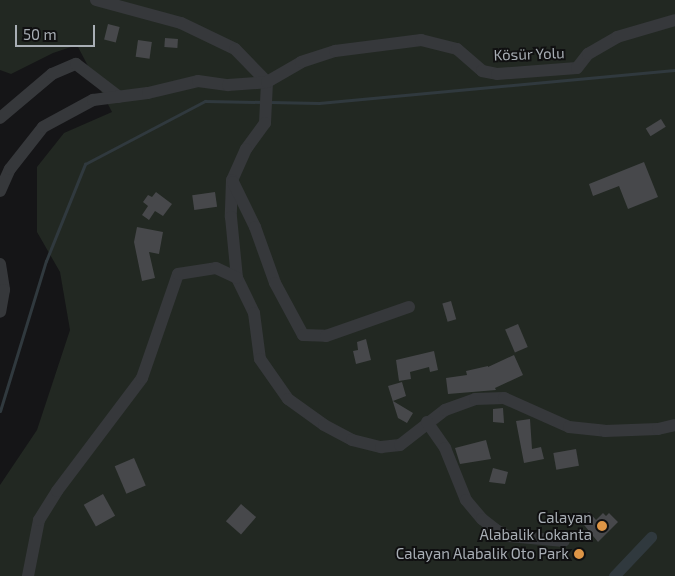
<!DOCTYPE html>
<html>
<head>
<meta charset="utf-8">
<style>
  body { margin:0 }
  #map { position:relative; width:675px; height:576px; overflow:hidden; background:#151517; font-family:"Exo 2",sans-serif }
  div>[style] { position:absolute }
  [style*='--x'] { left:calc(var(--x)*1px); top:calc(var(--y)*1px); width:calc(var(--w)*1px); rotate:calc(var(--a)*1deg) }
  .green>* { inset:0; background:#222822 }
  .stream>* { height:3px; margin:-1.5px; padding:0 1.5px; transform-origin:1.5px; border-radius:1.5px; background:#30393e }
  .canal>* { height:11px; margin:-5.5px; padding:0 5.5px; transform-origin:5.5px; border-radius:5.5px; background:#30393e }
  .building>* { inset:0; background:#47484b; transform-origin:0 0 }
  .minor>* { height:12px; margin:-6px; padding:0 6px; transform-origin:6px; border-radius:6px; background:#36383b }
  .dots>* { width:14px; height:14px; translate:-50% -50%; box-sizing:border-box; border:2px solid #101011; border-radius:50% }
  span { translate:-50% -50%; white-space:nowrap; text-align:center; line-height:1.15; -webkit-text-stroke:4px #101011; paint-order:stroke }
  .street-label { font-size:15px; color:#a8aeb5 }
  .poi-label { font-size:15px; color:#a8aeb5 }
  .right { translate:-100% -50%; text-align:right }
  .scale { position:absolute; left:15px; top:25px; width:80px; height:22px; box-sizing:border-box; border:2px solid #a8aeb5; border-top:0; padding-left:6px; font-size:15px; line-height:18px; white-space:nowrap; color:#a8aeb5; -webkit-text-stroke:4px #101011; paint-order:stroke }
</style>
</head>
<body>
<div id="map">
  <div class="green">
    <i style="clip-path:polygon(0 0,675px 0,675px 576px,0 576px,0 485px,37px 430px,70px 330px,60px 272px,37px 232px,37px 167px,64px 133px,112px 112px,77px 45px,53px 53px,11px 74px,0 70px)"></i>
  </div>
  <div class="stream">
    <i style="--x:270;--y:102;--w:49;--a:1.2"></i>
    <i style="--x:319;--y:103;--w:358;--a:-5.3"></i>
    <i style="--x:0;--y:411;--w:157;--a:-73"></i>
    <i style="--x:46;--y:261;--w:105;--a:-68.1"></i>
    <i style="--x:85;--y:164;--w:136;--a:-27.7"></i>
    <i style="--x:205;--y:101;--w:58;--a:1"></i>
  </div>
  <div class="canal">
    <i style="--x:614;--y:576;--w:54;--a:-46.5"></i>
  </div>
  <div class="building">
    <i style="left:108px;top:24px;width:12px;height:16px;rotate:14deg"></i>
    <i style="left:165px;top:38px;width:13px;height:9px;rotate:4deg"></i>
    <i style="left:138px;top:40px;width:14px;height:17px;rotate:8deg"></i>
    <i style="left:661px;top:119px;width:9px;height:18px;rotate:58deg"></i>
    <i style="clip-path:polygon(644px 162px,658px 197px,628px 209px,619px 186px,593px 196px,589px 184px)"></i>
    <i style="clip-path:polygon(156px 192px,172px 204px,163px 216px,155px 211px,149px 220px,142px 215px,148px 206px,143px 202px,148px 195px,152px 197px)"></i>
    <i style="left:215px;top:192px;width:15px;height:23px;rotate:82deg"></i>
    <i style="clip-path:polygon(137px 227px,163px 232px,159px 254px,149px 252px,155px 278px,142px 281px,134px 242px)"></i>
    <i style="left:451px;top:301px;width:19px;height:9px;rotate:74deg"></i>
    <i style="left:518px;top:324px;width:25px;height:14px;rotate:67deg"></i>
    <i style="clip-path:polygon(366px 339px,371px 360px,356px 364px,353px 351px,358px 350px,357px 342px)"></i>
    <i style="clip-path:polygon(434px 351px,438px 370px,430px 372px,429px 367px,410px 372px,411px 379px,399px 381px,396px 360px)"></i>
    <i style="clip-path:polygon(514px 355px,523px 375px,495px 388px,496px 390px,448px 394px,446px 378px,467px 375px,466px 371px,488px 366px,488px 367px)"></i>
    <i style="clip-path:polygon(402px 382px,406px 396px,393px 401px,413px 413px,407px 423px,398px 418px,388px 386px)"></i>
    <i style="clip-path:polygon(503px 408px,504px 423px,493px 422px,493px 409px)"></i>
    <i style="clip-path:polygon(530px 419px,532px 449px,541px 447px,544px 459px,524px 463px,516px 421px)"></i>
    <i style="clip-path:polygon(486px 440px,491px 459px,460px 464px,455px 448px)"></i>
    <i style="left:576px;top:449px;width:17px;height:23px;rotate:80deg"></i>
    <i style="left:134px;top:458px;width:30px;height:21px;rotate:67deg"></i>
    <i style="clip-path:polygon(493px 468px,508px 472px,505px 484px,489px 482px)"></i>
    <i style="left:103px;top:494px;width:25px;height:22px;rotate:61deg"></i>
    <i style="left:241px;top:504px;width:20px;height:23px;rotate:41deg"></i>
    <i style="clip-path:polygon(589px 512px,596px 520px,603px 513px,606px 516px,609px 513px,618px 522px,598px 542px,580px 520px)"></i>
  </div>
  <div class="minor">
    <i style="--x:96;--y:0;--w:88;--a:15.1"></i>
    <i style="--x:181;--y:23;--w:60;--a:25.7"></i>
    <i style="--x:235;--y:49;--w:46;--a:45.9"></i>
    <i style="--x:267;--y:82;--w:41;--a:92.8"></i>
    <i style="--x:265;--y:123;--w:32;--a:126"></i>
    <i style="--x:246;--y:149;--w:34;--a:114"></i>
    <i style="--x:232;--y:180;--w:37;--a:92"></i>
    <i style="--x:231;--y:217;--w:61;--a:84.4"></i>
    <i style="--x:237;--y:278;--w:39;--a:64"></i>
    <i style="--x:254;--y:313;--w:46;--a:82.6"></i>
    <i style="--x:260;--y:359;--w:49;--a:55"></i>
    <i style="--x:288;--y:399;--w:44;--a:35.8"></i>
    <i style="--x:324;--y:425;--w:32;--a:28"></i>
    <i style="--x:352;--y:440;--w:30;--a:14"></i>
    <i style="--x:381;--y:447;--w:19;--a:-6"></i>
    <i style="--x:400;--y:445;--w:57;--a:-37.9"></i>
    <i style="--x:445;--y:410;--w:32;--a:-20"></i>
    <i style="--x:475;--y:399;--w:29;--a:-2"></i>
    <i style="--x:504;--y:398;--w:71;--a:24"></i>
    <i style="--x:569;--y:427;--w:36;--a:6"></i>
    <i style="--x:605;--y:431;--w:53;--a:-2.2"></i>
    <i style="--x:658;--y:429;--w:17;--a:-13"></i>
    <i style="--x:0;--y:118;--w:68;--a:-40.2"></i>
    <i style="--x:52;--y:74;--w:26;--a:-23"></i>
    <i style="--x:76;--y:64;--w:54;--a:37.5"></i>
    <i style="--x:233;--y:182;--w:50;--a:63.9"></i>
    <i style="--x:255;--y:227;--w:59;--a:70.3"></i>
    <i style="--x:275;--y:283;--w:59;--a:61.7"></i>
    <i style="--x:303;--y:335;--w:23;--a:2"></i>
    <i style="--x:326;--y:336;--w:88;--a:-19.3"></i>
    <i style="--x:0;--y:191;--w:24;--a:-66"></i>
    <i style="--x:10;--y:169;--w:53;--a:-51.8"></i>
    <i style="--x:43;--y:127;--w:57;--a:-28.4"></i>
    <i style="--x:93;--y:100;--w:55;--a:-7.3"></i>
    <i style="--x:148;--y:93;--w:51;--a:-13.5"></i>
    <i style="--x:198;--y:81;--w:30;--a:8"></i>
    <i style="--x:228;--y:85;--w:39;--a:-4"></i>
    <i style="--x:267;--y:82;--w:39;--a:-30"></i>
    <i style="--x:301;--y:62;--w:36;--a:-18"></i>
    <i style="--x:335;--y:51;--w:87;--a:-7.3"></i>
    <i style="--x:421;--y:40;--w:37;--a:14"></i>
    <i style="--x:457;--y:49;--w:33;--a:41"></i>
    <i style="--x:482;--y:71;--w:15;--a:11"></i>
    <i style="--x:497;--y:74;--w:80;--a:-4.3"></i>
    <i style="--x:577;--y:68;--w:18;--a:-52"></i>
    <i style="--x:588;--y:54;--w:34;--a:-30"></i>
    <i style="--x:617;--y:37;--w:60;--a:-16.3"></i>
    <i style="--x:0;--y:264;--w:26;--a:81"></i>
    <i style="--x:4;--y:290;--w:22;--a:100"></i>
    <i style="--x:427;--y:422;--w:32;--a:55"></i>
    <i style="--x:445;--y:448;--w:56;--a:68"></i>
    <i style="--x:466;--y:500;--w:25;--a:50"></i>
    <i style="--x:482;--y:519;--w:18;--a:38"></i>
    <i style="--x:496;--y:530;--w:13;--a:27"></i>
    <i style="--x:508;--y:536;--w:56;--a:5.1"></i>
    <i style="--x:28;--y:576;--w:57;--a:-78.9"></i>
    <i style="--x:39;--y:520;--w:34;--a:-58"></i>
    <i style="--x:57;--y:491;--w:141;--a:-53"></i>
    <i style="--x:142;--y:378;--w:110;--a:-70.9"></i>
    <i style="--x:178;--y:274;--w:38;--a:-9"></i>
    <i style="--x:216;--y:268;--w:23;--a:25"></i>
  </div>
  <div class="dots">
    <i style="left:602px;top:526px;background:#de9546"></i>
    <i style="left:579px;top:554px;background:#de9546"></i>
  </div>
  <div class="street-label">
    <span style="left:529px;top:54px;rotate:-2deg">Kösür Yolu</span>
  </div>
  <div class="poi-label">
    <span class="right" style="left:592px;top:526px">Calayan<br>Alabalik Lokanta</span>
    <span class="right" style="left:569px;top:554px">Calayan Alabalik Oto Park</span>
  </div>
  <div class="scale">50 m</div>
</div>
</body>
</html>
